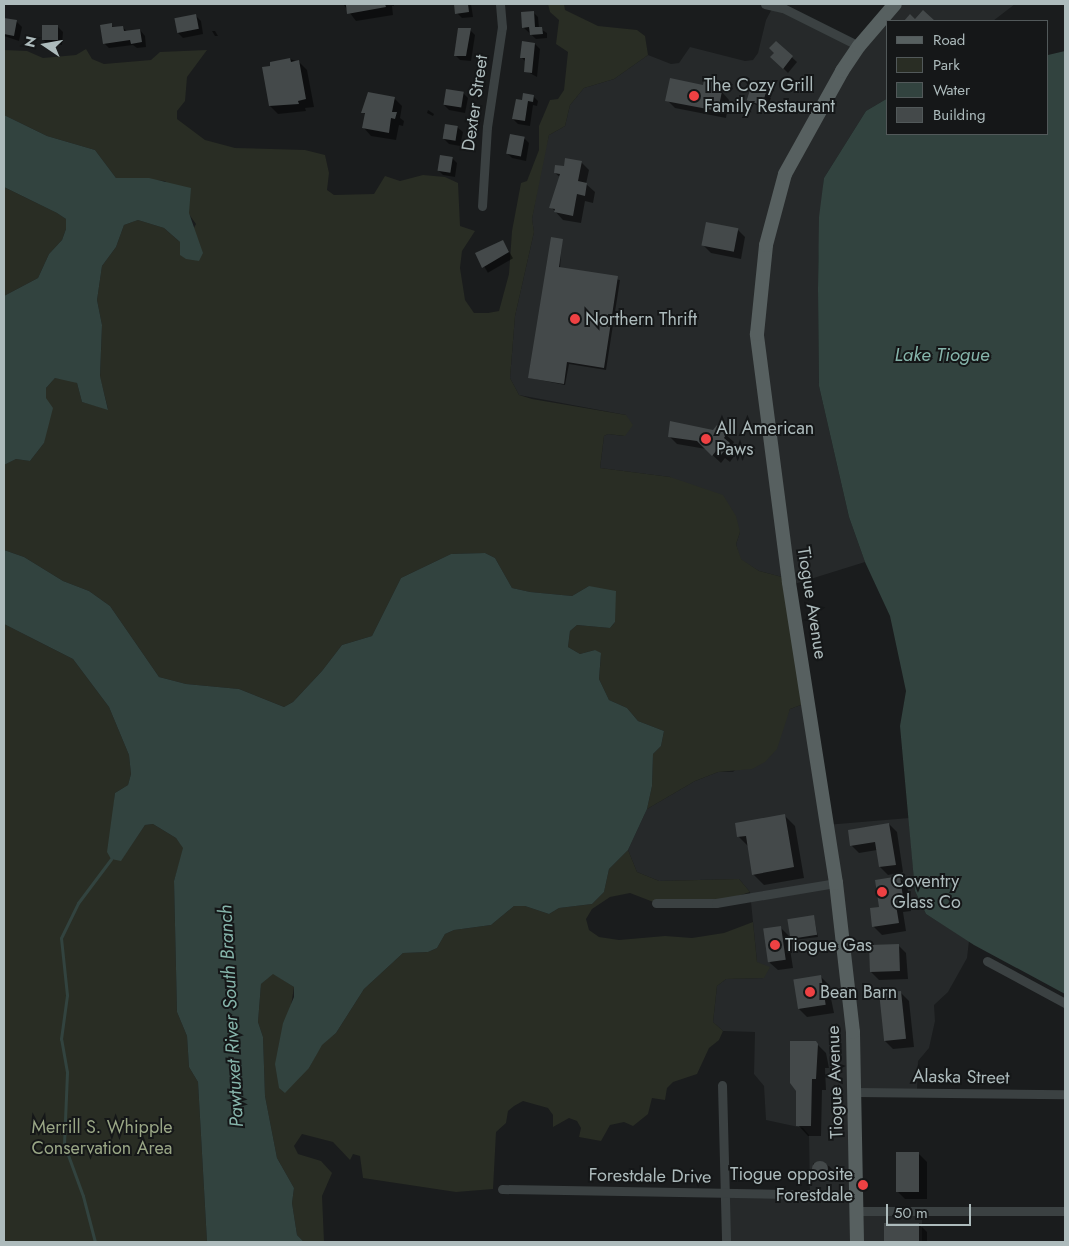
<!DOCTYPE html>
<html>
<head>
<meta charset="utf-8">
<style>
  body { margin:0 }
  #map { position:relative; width:1069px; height:1246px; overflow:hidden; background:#1a1c1d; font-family:Jost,sans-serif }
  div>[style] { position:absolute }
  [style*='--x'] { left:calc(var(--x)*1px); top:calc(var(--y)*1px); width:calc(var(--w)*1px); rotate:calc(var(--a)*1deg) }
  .built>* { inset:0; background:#26292a }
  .green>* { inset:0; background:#292d24 }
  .water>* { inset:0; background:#32433f }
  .shadow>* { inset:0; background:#0007; transform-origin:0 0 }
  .stream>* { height:3px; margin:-1.5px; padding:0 1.5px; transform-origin:1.5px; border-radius:1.5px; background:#32433f }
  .building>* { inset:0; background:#44494a; transform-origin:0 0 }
  .round { border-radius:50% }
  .minor>* { height:9px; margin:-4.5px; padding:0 4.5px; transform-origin:4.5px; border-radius:4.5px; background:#3b4142 }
  .primary>* { height:14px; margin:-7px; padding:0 7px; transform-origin:7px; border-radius:7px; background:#576060 }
  .dots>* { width:14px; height:14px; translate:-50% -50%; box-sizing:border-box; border:2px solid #151718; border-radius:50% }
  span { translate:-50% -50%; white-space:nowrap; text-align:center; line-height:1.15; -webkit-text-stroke:4px #151718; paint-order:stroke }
  .poi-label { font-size:18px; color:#adbbbc }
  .left { translate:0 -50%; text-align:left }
  .right { translate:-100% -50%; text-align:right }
  .street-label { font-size:18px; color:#adbbbc }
  .park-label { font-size:18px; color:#99a685 }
  .water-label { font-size:19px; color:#86b5ab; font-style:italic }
  .frame { position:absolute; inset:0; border:5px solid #adbbbc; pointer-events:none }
  .legend { position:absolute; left:886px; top:20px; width:162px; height:115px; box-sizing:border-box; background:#151718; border:1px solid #52595a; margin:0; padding:6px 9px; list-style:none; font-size:15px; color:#adbbbc }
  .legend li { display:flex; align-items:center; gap:10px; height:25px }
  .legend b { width:25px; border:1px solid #52595a }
  .north { position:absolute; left:20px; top:20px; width:50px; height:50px; -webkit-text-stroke:4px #151718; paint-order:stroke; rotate:282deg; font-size:14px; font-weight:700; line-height:20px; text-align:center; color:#adbbbc }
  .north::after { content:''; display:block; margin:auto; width:18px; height:22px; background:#adbbbc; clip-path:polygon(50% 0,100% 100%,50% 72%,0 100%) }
  .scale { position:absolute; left:886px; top:1204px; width:85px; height:22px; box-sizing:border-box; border:2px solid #adbbbc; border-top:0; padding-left:6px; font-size:15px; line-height:18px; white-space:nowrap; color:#adbbbc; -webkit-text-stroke:4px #151718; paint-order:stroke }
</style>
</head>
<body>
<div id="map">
  <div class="built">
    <i style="clip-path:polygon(895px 4px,1015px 4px,993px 21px,888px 21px,888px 98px,866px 111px,824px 178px,818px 262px,819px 386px,849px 517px,865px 562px,788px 586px,786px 578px,759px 571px,740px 559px,736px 544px,740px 532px,670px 477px,600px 468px,604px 436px,608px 434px,624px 436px,626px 415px,519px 395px,510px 378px,515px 316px,534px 232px,532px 219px,543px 158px,549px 135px,565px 126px,570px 105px,584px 88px,614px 79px,648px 55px,671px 64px,679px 63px,690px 47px,745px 61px,753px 60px,758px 53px,766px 20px,773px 7px,858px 46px)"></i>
    <i style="clip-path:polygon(806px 703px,826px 825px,909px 818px,915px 891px,926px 914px,969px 941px,967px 958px,948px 992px,934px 1005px,935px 1021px,929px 1048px,918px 1061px,917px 1092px,856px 1093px,856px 1211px,922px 1213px,922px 1242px,725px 1242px,726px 1196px,810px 1194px,809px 1135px,803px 1128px,766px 1120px,764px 1086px,754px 1074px,755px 1032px,723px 1031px,713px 1022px,717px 986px,726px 979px,764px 978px,757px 962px,750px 892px,739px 879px,659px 881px,637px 872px,628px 850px,647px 809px,695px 781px,718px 772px,733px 772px,783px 725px,790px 709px)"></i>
  </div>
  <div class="green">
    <i style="clip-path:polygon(548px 4px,564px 4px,565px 10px,598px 26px,637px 30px,645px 36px,648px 55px,614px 79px,584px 88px,570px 105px,565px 126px,549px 135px,532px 219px,534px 232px,515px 316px,510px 378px,519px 395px,532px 399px,626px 415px,633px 425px,625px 436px,608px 434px,604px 436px,600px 468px,670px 477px,723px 495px,736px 516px,740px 532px,736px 544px,741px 559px,759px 571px,786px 578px,806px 703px,790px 709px,777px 749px,765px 762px,752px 769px,718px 772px,695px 781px,647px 809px,652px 786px,653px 754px,661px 746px,664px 731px,638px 721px,627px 708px,609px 700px,599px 679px,601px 655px,595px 650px,580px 654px,568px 647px,570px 631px,577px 625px,610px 628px,615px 622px,589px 586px,572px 596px,530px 592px,512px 588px,495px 558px,485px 553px,451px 554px,401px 578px,372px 636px,342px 645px,322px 671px,293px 702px,284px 707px,239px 689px,186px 684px,159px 677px,110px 606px,89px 591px,63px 581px,24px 557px,4px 550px,4px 465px,16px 459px,30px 461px,44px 443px,46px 388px,55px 378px,68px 379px,77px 383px,82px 402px,108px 409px,100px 377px,102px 325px,97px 300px,102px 266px,116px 247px,124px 225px,138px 220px,164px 228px,180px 242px,180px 255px,196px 224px,165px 181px,116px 178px,95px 150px,47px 136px,4px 115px,4px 50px,27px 51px,43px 58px,76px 55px,86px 49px,92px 59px,104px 64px,151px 60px,160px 52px,207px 50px,187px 77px,185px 101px,177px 111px,177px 119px,205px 140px,235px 148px,305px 150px,325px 155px,329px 173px,327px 190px,334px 195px,374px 194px,385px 176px,400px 181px,423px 175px,445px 177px,458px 183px,460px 226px,475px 231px,462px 251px,460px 268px,465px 300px,474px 313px,488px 313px,499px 311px,509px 274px,512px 231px,521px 183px,527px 181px,539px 150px,539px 126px,550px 100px,558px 99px,564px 90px,568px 52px,556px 44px,559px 20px,550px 12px)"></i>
    <i style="clip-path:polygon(4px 187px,57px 213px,66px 219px,66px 229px,62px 240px,49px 254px,38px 278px,4px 296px)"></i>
    <i style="clip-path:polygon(4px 624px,73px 659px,109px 707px,129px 755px,131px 774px,128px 785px,115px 793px,113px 813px,121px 860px,145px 825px,153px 824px,176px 838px,184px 848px,174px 881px,177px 1012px,187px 1036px,189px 1067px,198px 1082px,207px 1242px,4px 1242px)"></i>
    <i style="clip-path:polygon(628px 850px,637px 872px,659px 881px,739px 879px,750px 892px,713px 904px,656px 903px,630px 893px,610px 897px,592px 909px,586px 919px,589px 930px,599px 937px,619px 940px,665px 936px,692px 938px,724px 933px,753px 922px,757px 962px,770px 967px,764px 978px,726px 979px,717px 986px,713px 1022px,723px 1031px,719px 1040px,709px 1048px,697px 1074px,673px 1082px,667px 1088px,665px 1100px,652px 1098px,648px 1114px,633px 1126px,624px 1122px,610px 1125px,601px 1141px,579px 1137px,581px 1128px,577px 1121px,569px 1118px,553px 1127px,553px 1115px,548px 1108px,523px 1101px,514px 1106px,508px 1111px,506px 1123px,496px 1132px,493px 1189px,456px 1192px,363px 1178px,360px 1156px,353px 1154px,350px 1160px,333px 1142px,302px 1134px,294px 1146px,298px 1154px,321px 1161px,332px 1173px,322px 1196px,324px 1242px,304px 1242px,297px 1235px,292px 1203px,294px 1188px,277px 1158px,265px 1096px,263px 1037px,258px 1022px,261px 984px,273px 973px,294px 987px,290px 1012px,283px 1023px,309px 1068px,321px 1045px,336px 1033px,364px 989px,403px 953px,428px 952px,437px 948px,445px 934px,454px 930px,491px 925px,514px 906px,525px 906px,549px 914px,559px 908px,592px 904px,604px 892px,609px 869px)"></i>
  </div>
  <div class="water">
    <i style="clip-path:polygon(1065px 51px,1065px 994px,974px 945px,926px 914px,915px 891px,900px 726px,906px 691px,890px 616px,865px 562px,849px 517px,819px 386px,818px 289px,819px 217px,824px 178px,866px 111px,888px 98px,888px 134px,1048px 134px,1048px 55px)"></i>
    <i style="clip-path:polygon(4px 115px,47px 136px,95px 150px,116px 178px,149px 178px,191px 188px,189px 213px,203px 253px,199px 261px,186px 259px,180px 255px,180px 242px,164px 228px,138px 220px,124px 225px,116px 247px,102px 266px,97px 300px,102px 325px,100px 376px,108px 410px,82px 402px,77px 383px,55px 378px,46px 388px,46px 398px,53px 408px,44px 443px,30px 461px,16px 459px,4px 465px,4px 296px,38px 278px,49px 254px,62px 240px,66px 229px,66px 219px,57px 213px,4px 187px)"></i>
    <i style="clip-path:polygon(4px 550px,24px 557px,63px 581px,89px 591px,110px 606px,159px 677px,186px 684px,239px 689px,284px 707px,293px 702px,322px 671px,342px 645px,372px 636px,401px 578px,451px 554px,485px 553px,495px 558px,512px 588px,530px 592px,572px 596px,589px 586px,616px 591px,615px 622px,610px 628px,577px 625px,570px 631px,568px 647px,580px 654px,595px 650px,601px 653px,599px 679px,609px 700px,627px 708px,638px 721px,664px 731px,661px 746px,653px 754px,652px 786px,647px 809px,628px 850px,609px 869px,604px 892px,592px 904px,559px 908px,549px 914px,525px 906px,514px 906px,491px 925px,454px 930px,445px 934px,437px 948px,428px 952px,403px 953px,364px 989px,336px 1033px,322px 1045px,309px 1068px,285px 1093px,279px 1088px,275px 1064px,283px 1023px,294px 997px,294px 987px,273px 974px,261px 984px,258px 1022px,263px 1037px,265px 1096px,277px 1158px,294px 1188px,292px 1203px,297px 1235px,304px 1242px,207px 1242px,198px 1082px,189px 1067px,187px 1036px,177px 1012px,174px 881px,183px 848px,176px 838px,153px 824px,145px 825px,121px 861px,111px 859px,107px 852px,115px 793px,128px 785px,131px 774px,129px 755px,109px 707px,73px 659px,4px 624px)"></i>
  </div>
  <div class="shadow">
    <i style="clip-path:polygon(343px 4px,394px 4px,394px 6px,392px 6px,393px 15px,356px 21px)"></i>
    <i style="clip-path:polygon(455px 4px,471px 4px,473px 17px,462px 18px,457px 13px)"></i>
    <i style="clip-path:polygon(533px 12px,538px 17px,539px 28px,547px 33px,547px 38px,536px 39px,524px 28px)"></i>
    <i style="clip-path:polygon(196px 16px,201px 21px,203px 34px,183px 38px,178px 33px)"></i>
    <i style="clip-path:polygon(4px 19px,17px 22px,22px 27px,19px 41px,4px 36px)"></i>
    <i style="clip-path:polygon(101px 26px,122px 27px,128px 32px,140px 30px,145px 36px,146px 47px,137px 48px,133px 45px,109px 48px,104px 43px)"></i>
    <i style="clip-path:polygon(58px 27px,63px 32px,62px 45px,48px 44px,42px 39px)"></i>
    <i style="clip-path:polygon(470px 30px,475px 35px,471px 61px,460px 60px,455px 55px)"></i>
    <i style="clip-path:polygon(212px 31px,215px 31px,218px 36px,215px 36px)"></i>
    <i style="clip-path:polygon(776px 43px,797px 62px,788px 73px,777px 62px)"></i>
    <i style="clip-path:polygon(535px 44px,540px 49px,537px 77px,526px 71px,526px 62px,521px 57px)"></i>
    <i style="clip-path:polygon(290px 59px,299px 62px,307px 70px,314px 107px,305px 108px,306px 111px,278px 114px,270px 106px)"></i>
    <i style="clip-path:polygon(714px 83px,729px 100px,726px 118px,675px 108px,667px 100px)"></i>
    <i style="clip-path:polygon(463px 93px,468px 98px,465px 113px,449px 110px,444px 105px)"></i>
    <i style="clip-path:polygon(765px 93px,771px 98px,766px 110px,747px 100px)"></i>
    <i style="clip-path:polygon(533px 96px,538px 101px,537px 106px,533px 105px,530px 126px,518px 124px,513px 119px,523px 101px)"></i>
    <i style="clip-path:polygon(394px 98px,402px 106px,400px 118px,404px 121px,403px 126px,399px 125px,396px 140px,371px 136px,364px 128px,366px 115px,363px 112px)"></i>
    <i style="clip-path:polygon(428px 110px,434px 114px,433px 116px,427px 113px)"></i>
    <i style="clip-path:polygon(457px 127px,463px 132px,460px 146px,449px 144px,444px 139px)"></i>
    <i style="clip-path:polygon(524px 138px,529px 143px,526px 161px,512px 158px,507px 153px)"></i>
    <i style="clip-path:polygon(452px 158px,457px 163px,455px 177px,443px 175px,438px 170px)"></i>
    <i style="clip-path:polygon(581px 162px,589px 170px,586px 184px,595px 192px,593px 203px,585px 201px,581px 223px,563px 220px,551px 207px,561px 178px,555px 173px)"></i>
    <i style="clip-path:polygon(737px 229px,745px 237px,741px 259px,711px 253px,703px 245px)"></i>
    <i style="clip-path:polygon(562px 240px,560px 268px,620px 280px,606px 370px,569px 364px,565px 385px,530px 378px)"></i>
    <i style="left:503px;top:241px;width:20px;height:29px;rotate:60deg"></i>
    <i style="clip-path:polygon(717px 427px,734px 442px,732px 446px,737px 452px,730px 462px,725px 458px,721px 463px,706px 449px,677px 444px,669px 436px,713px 432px)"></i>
    <i style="clip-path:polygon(784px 815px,795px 826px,804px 878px,764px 885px,753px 874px,749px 847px,738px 836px)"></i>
    <i style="clip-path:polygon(889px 824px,897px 832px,903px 872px,888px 875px,880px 867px,877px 850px,859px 853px,851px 845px)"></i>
    <i style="clip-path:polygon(899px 878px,907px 885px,911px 911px,903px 912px,906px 931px,882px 935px,874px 927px,880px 908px)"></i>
    <i style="clip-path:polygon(814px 917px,818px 937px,793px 940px,788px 936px,793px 968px,778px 970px,770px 963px,780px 927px,790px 937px)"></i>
    <i style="clip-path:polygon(898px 945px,906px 953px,908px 979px,879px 980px,871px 972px)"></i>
    <i style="clip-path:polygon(820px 976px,828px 984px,834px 1013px,807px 1017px,799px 1009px)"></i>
    <i style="clip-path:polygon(901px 993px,909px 1001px,914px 1047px,893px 1049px,885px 1041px)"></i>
    <i style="clip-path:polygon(815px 1042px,826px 1053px,829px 1068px,825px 1068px,826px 1090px,822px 1090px,821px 1136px,808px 1136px,798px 1125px)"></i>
    <i style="clip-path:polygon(919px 1154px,927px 1162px,927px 1199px,905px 1199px,897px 1191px)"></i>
    <i style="clip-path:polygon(813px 1163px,829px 1166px,834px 1171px,834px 1177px,830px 1177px,830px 1181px,818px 1180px,813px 1175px)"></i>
    <i style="clip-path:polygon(919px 1224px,927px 1232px,927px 1242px,885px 1242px,885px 1225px)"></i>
  </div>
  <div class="stream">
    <i style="--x:95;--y:1242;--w:48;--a:-104.6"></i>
    <i style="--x:83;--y:1196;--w:55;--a:-110.1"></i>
    <i style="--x:64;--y:1144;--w:72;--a:-87.6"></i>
    <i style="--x:67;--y:1072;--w:34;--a:-100"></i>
    <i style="--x:61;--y:1039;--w:44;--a:-82.2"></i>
    <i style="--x:67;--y:995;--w:57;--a:-96"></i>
    <i style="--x:61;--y:938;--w:39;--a:-64"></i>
    <i style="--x:78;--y:903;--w:55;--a:-53.1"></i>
  </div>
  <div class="building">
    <i style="clip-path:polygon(342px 4px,385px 4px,386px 7px,347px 14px,346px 5px)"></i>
    <i style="clip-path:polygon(454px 4px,468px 4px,469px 12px,455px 14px)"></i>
    <i style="clip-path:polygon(923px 10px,935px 21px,904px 21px,910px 14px,915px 19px)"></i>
    <i style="clip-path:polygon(534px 11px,535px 27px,542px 27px,543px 34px,530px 35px,529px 27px,522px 28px,521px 12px)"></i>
    <i style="left:196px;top:14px;width:15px;height:22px;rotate:79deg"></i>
    <i style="clip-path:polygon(4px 18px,17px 20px,14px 36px,4px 34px)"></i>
    <i style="clip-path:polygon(112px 23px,112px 27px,123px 26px,124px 31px,140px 29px,142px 42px,131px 44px,130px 40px,103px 44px,100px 25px)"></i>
    <i style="left:42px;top:25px;width:16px;height:15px"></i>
    <i style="clip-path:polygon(458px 28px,471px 28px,466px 56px,454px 56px)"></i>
    <i style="clip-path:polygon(522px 41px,535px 43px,532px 73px,524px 72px,525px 58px,520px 58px)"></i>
    <i style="clip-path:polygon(776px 41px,793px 56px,783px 69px,770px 57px,774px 53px,769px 48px)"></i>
    <i style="clip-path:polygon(290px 58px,291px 62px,299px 60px,306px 99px,298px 101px,299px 104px,269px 106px,262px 67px,270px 66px,270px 62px)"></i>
    <i style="clip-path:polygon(670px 78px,703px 85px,704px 80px,715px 82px,714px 89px,722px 91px,718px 111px,665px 101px)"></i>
    <i style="left:751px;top:87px;width:16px;height:14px;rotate:18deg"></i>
    <i style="left:446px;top:89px;width:18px;height:16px;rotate:9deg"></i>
    <i style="clip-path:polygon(368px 92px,395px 97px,392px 112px,397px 112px,395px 119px,391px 118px,389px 133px,362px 128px,365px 113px,361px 113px)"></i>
    <i style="clip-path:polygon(523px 93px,534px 95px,533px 102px,528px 101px,525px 121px,512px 119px,516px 99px,522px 100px)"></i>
    <i style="left:445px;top:124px;width:13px;height:15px;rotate:9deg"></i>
    <i style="left:510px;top:134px;width:15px;height:20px;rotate:11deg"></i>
    <i style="left:440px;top:155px;width:13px;height:16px;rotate:9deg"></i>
    <i style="clip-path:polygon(565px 158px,582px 161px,578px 181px,587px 183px,585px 196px,577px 194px,573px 216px,554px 212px,555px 209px,549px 208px,560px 174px,554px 173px,555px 165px,564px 166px)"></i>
    <i style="left:706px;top:222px;width:33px;height:24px;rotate:11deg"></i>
    <i style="clip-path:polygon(551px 237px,563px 239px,559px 267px,618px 276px,604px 368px,567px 362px,564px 384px,528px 378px)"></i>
    <i style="clip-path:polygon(503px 240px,509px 252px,482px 268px,475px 253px)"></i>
    <i style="clip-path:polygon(670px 421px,713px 430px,717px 425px,727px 433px,724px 438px,730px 443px,721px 455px,716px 451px,712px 456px,697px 441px,668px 437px)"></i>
    <i style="clip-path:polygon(785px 814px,794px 867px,752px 875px,746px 836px,737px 837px,735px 823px)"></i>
    <i style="clip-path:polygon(889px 823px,896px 865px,879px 867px,875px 842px,850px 846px,848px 830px)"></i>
    <i style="clip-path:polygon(900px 876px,904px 904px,896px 905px,899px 923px,872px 927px,870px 908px,879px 907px,875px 880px)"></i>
    <i style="left:814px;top:915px;width:20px;height:27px;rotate:81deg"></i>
    <i style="left:781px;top:926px;width:34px;height:18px;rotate:82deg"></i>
    <i style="left:899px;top:944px;width:27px;height:30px;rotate:88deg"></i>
    <i style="left:821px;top:975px;width:30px;height:28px;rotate:81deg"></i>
    <i style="left:901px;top:991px;width:48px;height:22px;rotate:84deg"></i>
    <i style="clip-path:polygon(790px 1041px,816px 1041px,818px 1044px,816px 1079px,812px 1079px,811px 1126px,796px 1126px,796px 1091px,790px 1083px)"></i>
    <i style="left:896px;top:1152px;width:23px;height:40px"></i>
    <i class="round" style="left:812px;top:1161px;width:16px;height:16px"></i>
    <i style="left:884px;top:1223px;width:35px;height:19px"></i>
  </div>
  <div class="minor">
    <i style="--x:765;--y:4;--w:18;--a:13"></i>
    <i style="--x:783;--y:8;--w:85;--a:26.6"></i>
    <i style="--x:482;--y:206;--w:79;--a:-86.4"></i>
    <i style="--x:487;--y:127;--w:101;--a:-81.5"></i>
    <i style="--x:502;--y:27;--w:23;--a:-95"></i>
    <i style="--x:656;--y:903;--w:60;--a:0"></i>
    <i style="--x:716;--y:903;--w:122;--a:-9.5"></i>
    <i style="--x:987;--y:961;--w:89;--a:28.3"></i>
    <i style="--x:722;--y:1085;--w:157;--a:88.5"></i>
    <i style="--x:857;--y:1092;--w:208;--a:0.6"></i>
    <i style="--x:502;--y:1189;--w:354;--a:1"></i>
    <i style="--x:857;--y:1211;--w:208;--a:0"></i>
  </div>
  <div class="primary">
    <i style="--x:857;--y:1242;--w:210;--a:-91.1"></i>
    <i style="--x:853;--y:1032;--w:150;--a:-96.5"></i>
    <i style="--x:836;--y:883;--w:305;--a:-98.9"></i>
    <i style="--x:789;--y:582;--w:250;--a:-97.4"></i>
    <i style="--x:757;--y:334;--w:89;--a:-84.2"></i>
    <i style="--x:766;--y:245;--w:73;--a:-75"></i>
    <i style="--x:785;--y:174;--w:118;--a:-61"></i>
    <i style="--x:842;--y:71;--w:30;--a:-56"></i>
    <i style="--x:859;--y:46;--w:55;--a:-49.4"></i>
  </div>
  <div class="dots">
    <i style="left:694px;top:96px;background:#ee4143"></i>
    <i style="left:575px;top:319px;background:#ee4143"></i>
    <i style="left:706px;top:439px;background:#ee4143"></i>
    <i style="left:882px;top:892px;background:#ee4143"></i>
    <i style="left:775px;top:945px;background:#ee4143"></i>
    <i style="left:810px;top:992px;background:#ee4143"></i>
    <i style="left:863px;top:1185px;background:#ee4143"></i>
  </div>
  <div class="poi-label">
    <span class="left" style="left:704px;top:96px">The Cozy Grill<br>Family Restaurant</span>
    <span class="left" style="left:585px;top:319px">Northern Thrift</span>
    <span class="left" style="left:716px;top:439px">All American<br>Paws</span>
    <span class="left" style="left:892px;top:892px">Coventry<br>Glass Co</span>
    <span class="left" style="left:785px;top:945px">Tiogue Gas</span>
    <span class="left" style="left:820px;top:992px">Bean Barn</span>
    <span class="right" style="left:853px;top:1185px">Tiogue opposite<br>Forestdale</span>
  </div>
  <div class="street-label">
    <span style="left:475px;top:103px;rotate:-82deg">Dexter Street</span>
    <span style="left:812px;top:603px;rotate:81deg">Tiogue Avenue</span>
    <span style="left:961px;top:1077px;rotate:1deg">Alaska Street</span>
    <span style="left:835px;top:1082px;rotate:-92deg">Tiogue Avenue</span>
    <span style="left:650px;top:1176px;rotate:1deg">Forestdale Drive</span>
  </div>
  <div class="park-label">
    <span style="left:102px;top:1138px">Merrill S. Whipple<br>Conservation Area</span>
  </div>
  <div class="water-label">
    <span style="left:942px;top:355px">Lake Tiogue</span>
    <span style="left:231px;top:1016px;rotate:-93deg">Pawtuxet River South Branch</span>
  </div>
  <div class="frame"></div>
  <ul class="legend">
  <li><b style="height:6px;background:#576060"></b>Road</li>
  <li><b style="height:14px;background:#292d24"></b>Park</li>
  <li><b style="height:14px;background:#32433f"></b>Water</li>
  <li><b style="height:14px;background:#44494a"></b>Building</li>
  </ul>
  <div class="north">N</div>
  <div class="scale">50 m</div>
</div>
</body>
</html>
